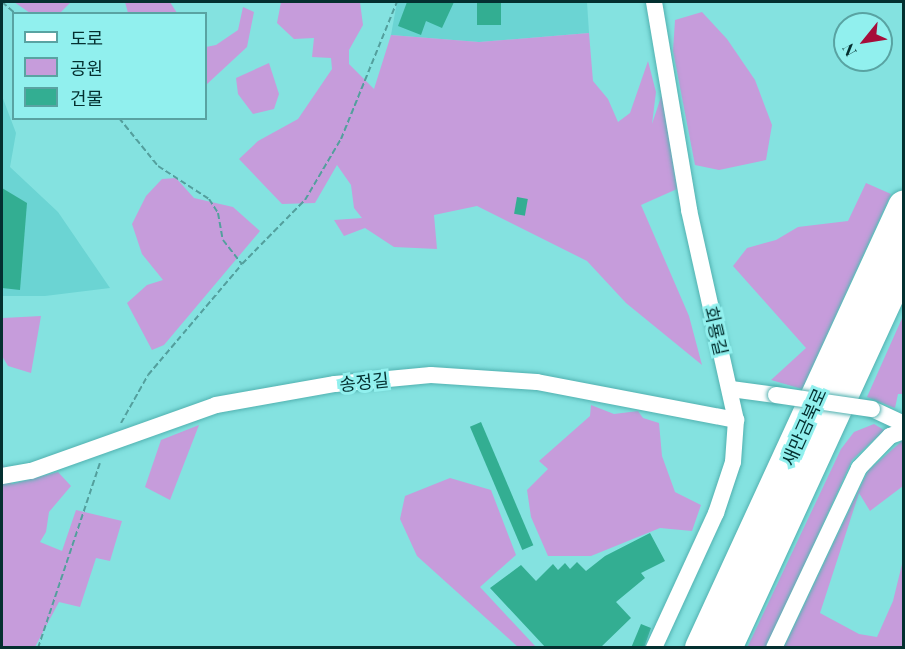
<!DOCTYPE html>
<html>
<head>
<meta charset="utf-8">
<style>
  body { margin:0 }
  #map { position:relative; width:905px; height:649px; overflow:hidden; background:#84e2e0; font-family:"Playfair Display","Noto Sans KR",serif }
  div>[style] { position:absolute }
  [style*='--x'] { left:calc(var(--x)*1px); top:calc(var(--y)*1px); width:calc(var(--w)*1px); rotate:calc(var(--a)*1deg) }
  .built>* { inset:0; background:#6bd4d3 }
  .green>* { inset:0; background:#c69cdb }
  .building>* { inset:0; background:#33ae92; transform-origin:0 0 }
  .path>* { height:2px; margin-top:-1px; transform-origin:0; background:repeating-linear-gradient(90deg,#539f9d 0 6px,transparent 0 9px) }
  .roads { filter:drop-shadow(0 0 2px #51b1b0) drop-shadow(0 0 2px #51b1b0) }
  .street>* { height:16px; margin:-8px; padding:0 8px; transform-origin:8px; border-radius:8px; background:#fff }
  .highway>* { height:32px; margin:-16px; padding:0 16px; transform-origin:16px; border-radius:16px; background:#fff }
  .bridges { filter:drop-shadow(0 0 2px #51b1b0) drop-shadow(0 0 2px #51b1b0) }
  .street-bridge>* { height:16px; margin:-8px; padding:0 8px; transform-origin:8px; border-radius:8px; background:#fff }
  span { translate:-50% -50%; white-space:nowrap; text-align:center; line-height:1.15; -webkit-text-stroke:6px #91f0ee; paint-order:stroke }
  .street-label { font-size:18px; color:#043030 }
  .frame { position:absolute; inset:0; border:3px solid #043030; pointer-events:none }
  .legend { position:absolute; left:12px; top:12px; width:195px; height:108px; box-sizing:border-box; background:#91f0ee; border:2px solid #59a3a2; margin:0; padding:8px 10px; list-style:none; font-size:18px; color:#043030 }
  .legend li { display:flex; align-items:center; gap:12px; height:30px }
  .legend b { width:30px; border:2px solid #59a3a2 }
  .north { position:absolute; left:833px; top:12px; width:60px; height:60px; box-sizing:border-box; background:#91f0ee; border:2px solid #59a3a2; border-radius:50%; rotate:240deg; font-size:16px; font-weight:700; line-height:24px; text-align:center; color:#043030 }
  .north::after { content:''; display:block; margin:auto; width:21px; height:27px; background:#a60d3a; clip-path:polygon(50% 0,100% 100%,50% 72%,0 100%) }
</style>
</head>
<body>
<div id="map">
  <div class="built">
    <i style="clip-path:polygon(397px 2px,587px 2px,589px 33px,479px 42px,391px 35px)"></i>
    <i style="clip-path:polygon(2px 96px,16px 133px,10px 167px,58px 212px,110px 288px,45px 296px,2px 296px)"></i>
  </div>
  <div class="green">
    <i style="clip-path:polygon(14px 2px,71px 2px,59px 14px,30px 13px)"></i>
    <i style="clip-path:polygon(125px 2px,170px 2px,177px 13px,128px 13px)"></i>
    <i style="clip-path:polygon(281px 2px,360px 2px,363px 25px,349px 50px,349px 64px,374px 89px,391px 35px,479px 42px,589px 33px,593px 81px,608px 99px,618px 122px,630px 113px,648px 61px,656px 92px,652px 124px,662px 94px,677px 189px,641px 205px,689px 316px,702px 365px,626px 303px,587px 261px,477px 206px,434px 215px,437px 249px,394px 247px,365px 228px,344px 236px,334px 220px,362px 218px,354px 208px,351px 185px,337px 165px,315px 203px,282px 204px,239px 159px,258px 141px,298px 119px,332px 69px,331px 58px,312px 57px,314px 38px,294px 39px,277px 23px)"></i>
    <i style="clip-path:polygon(243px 7px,254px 12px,247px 47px,206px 85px,206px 47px,216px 45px,238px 30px)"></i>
    <i style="clip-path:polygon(702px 12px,727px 39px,755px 80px,772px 125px,766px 160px,719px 170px,695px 165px,673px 51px,675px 20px)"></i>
    <i style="clip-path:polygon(269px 63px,279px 94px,274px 109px,253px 114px,238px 94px,236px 78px)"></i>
    <i style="clip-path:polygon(176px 178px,194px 198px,233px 207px,260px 231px,164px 345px,152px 350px,127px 303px,147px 285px,163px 280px,142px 254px,132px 224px,146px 196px,162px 179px)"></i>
    <i style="clip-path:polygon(866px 183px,891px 194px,802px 389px,771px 380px,806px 348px,733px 266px,747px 248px,776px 240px,798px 227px,848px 221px)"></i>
    <i style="clip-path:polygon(41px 316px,31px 373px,8px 366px,2px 356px,3px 318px)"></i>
    <i style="clip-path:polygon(903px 316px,903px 394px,898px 394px,895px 408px,867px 397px)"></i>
    <i style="clip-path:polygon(591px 405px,614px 414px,638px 411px,643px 418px,659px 423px,662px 456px,675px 492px,701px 505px,692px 531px,660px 528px,591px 556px,548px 556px,531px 517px,527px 490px,548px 469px,539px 461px,590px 416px)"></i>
    <i style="clip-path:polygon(874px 424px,884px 430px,852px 460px,767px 647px,747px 648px,841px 449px,854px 432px)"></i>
    <i style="clip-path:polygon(199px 425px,170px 500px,145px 487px,161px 440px)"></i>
    <i style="clip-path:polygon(903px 440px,903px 486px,870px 511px,859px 493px,820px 613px,859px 634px,877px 637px,893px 601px,903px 560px,903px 647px,784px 647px,868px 471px)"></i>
    <i style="clip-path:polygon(2px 462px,12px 484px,58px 472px,71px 486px,49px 512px,46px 532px,40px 542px,62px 551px,76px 510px,122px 521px,110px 561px,96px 558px,80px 607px,59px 602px,35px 647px,2px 647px)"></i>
    <i style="clip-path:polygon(450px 478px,491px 490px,516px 555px,480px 587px,536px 647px,518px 647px,417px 556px,400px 519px,405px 496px)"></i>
  </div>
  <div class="building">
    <i style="clip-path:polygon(407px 2px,454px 2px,442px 28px,426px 21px,421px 35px,398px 26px)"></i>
    <i style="left:477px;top:2px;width:24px;height:23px"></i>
    <i style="clip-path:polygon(2px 188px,27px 203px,20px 290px,2px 288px)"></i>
    <i style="left:517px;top:197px;width:11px;height:17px;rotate:10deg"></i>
    <i style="left:481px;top:422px;width:134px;height:12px;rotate:67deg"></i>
    <i style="clip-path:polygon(650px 533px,665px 561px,641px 573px,645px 578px,616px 602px,631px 618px,600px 648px,546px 648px,490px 588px,521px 565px,536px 581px,553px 564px,558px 570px,565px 563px,570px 569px,577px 562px,586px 571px,605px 556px)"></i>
    <i style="clip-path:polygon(641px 624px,651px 628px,644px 648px,631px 648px)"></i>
  </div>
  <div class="path">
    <i style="--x:2;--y:2;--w:18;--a:41"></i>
    <i style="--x:119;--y:118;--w:62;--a:50.9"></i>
    <i style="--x:158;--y:166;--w:61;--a:32.9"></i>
    <i style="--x:209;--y:199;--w:17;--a:57"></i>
    <i style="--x:218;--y:213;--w:27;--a:80"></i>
    <i style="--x:223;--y:240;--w:31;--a:52"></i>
    <i style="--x:121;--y:423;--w:55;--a:-60.6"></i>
    <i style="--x:148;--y:375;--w:145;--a:-49.7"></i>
    <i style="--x:242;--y:264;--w:90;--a:-45.5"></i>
    <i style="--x:305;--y:200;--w:71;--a:-59.5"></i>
    <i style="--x:341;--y:139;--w:148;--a:-67.8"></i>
    <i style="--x:38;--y:648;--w:195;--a:-71.5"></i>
  </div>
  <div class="roads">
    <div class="street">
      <i style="--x:654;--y:2;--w:211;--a:80.4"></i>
      <i style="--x:689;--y:210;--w:215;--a:77.4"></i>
      <i style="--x:736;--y:420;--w:42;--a:94.1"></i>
      <i style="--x:733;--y:462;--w:54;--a:108.4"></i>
      <i style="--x:716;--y:513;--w:149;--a:114.7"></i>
      <i style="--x:731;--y:389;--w:45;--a:7.6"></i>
      <i style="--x:872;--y:409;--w:35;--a:25"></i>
      <i style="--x:2;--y:476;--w:29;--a:-10"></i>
      <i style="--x:31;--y:471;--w:196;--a:-19.6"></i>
      <i style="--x:216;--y:405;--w:121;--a:-10"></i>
      <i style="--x:335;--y:384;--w:96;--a:-5.4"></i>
      <i style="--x:431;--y:375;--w:106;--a:3.8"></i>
      <i style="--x:537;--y:382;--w:203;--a:10.8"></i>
      <i style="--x:774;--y:648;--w:199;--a:-64.7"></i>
      <i style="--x:859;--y:468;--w:45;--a:-45.9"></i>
      <i style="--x:890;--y:436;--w:15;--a:-20"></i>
    </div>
    <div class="highway">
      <i style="--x:701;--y:648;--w:486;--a:-65.3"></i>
      <i style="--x:726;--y:648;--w:426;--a:-65.3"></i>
    </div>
  </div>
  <div class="bridges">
    <div class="street-bridge">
      <i style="--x:776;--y:395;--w:97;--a:8.3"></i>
    </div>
  </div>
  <div class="street-label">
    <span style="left:716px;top:331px;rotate:77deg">회룡길</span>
    <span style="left:364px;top:382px;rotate:-6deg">송정길</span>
    <span style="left:804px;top:427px;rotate:-66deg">새만금북로</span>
  </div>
  <div class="frame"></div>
  <ul class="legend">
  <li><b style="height:8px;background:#fff"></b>도로</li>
  <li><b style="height:16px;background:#c69cdb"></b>공원</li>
  <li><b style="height:16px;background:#33ae92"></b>건물</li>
  </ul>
  <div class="north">N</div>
</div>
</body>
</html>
